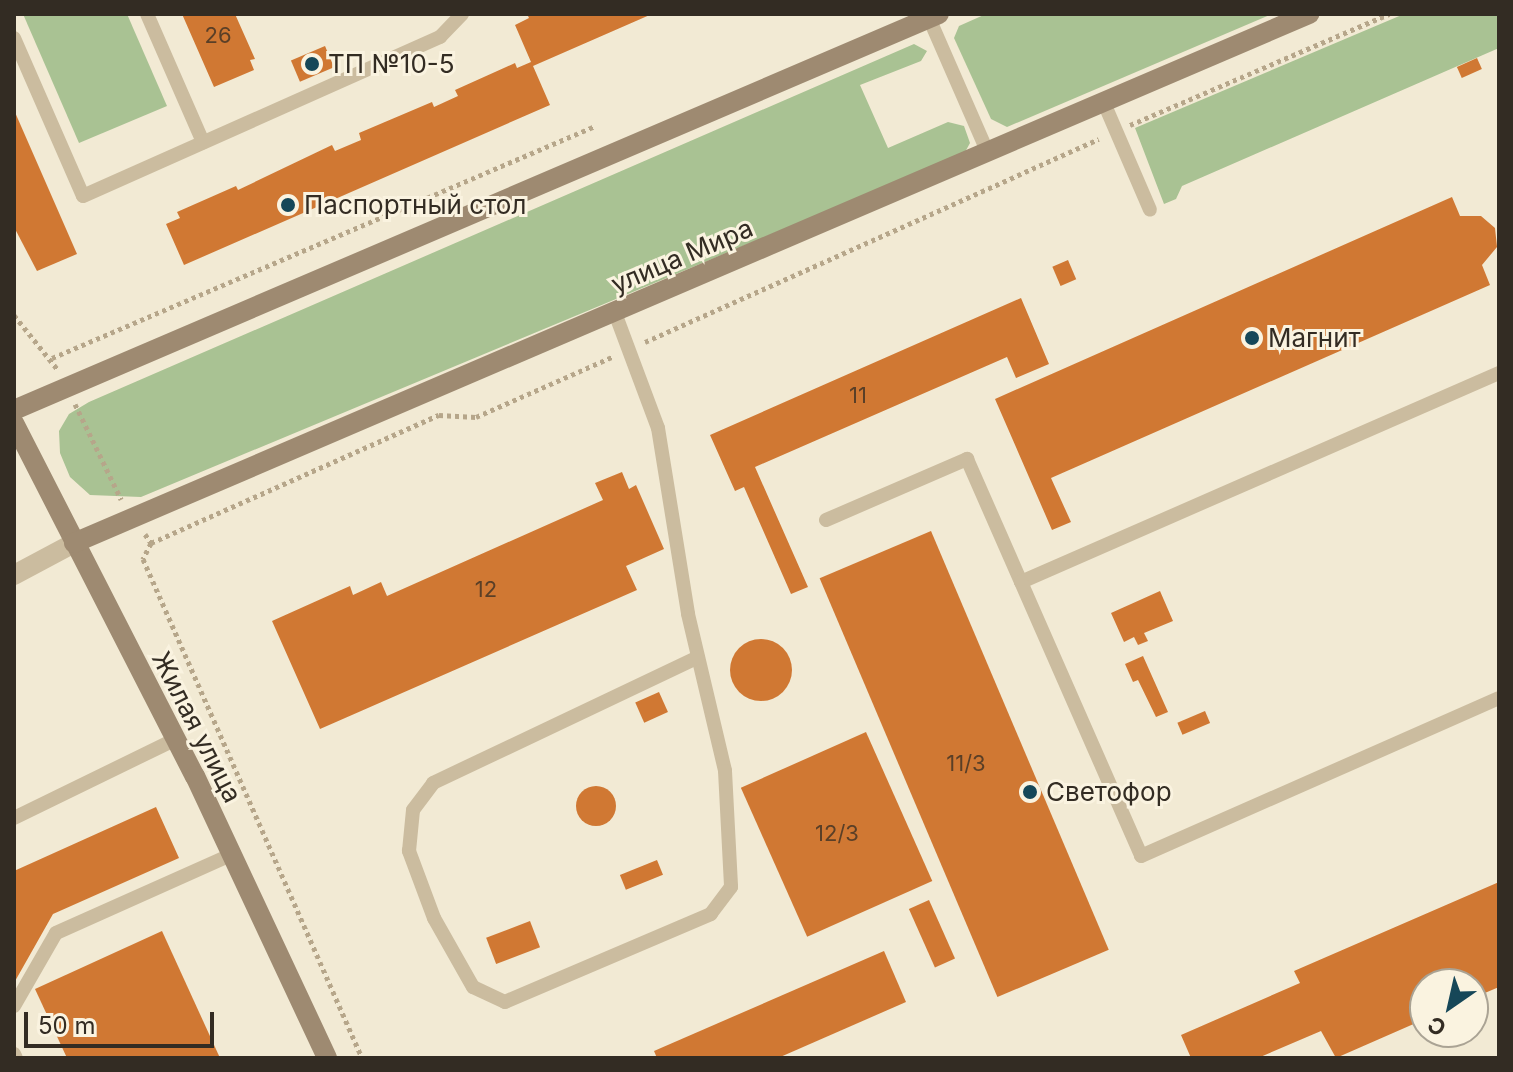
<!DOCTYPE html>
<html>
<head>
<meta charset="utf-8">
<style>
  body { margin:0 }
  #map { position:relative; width:1513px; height:1072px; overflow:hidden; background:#f2ead4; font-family:Inter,sans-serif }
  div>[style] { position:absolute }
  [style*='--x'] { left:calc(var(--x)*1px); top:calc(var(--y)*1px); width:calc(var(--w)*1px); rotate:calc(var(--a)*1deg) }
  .green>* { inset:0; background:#a9c293 }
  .building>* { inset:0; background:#d07833; transform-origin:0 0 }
  .round { border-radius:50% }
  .path>* { height:5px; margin-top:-2.5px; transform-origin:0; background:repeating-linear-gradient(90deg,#b6a68a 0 4px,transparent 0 8px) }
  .service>* { height:14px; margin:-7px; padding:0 7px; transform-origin:7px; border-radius:7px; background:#cbbc9f }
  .minor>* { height:20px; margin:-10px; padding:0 10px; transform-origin:10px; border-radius:10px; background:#cbbc9f }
  .secondary>* { height:20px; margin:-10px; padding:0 10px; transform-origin:10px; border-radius:10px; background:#9e8a71 }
  .dots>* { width:22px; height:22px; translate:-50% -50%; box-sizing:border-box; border:4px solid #faf3e0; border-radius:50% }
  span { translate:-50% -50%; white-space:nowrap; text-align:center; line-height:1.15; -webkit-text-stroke:6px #faf3e0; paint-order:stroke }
  .number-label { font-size:22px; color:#5a3f27 }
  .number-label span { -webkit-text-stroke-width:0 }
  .poi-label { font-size:26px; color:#332c23 }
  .left { translate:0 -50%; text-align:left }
  .street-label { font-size:26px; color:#332c23 }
  .frame { position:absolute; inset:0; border:16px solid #332c23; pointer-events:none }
  .north { position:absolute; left:1409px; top:968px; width:80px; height:80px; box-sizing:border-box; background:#faf3e0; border:2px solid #aaa394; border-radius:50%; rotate:214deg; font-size:22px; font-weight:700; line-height:32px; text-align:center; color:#332c23 }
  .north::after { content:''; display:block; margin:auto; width:28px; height:36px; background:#164758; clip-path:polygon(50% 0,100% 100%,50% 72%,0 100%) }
  .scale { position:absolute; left:24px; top:1012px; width:190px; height:36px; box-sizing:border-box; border:4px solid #332c23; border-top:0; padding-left:10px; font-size:24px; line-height:28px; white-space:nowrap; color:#332c23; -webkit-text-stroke:6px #faf3e0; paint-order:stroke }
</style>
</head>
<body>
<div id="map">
  <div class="green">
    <i style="clip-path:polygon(23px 14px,127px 14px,167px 106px,79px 143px)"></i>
    <i style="clip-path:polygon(986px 14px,1272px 14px,1007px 127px,991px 119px,954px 38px,959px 26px)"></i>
    <i style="clip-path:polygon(1404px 14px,1499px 14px,1499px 48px,1182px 186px,1176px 199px,1164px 204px,1135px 128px)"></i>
    <i style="clip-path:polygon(914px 44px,927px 51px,921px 61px,860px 85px,888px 148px,948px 122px,964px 126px,970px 143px,964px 154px,141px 497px,90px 495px,70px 477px,60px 453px,59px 431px,69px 414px,89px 402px)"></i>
  </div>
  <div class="building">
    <i style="clip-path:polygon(182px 14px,235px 14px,255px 59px,250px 60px,254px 70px,214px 87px)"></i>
    <i style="clip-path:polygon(527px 14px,652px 14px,533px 66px,550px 105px,184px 265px,166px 224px,180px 218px,177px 212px,236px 186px,238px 190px,332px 145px,335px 151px,361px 140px,359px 133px,432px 102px,434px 107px,458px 96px,455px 90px,515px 63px,517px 68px,531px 62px,515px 25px,529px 18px)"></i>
    <i style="left:325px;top:46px;width:23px;height:37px;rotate:67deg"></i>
    <i style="left:1477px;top:58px;width:12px;height:22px;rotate:66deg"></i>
    <i style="clip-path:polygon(14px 110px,77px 254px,37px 271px,14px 227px)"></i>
    <i style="clip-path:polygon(1452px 197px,1460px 216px,1481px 216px,1495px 228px,1497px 247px,1482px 265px,1490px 285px,1051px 478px,1071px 522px,1052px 530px,995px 399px)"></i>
    <i style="left:1068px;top:260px;width:21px;height:17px;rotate:67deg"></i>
    <i style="clip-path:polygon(1021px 298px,1049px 364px,1016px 378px,1007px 357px,755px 467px,808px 587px,791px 594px,744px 487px,735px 491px,710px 435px)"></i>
    <i style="clip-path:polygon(622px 472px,629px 489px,636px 485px,664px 549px,626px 566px,637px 590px,320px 729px,272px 621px,350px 586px,353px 595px,381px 582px,387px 596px,603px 500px,595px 483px)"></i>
    <i style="left:931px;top:531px;width:455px;height:121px;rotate:67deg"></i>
    <i style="clip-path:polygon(1160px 591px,1173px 621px,1144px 633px,1148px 641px,1138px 645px,1134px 637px,1124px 642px,1111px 613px)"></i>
    <i class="round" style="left:730px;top:639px;width:62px;height:62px"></i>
    <i style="clip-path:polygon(1143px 656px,1168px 712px,1156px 717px,1138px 680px,1133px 682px,1125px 664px)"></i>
    <i style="left:659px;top:692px;width:22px;height:26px;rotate:66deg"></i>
    <i style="left:1205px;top:711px;width:13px;height:30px;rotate:67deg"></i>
    <i style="left:866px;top:732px;width:163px;height:137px;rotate:66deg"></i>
    <i class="round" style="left:576px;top:786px;width:40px;height:40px"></i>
    <i style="clip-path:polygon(156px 807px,179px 858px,53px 914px,14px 983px,14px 871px)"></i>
    <i style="left:657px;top:860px;width:16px;height:40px;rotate:68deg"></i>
    <i style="clip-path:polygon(1499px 882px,1499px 987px,1473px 998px,1473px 984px,1425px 984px,1425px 1019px,1336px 1058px,1321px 1031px,1258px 1058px,1191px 1058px,1181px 1035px,1300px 983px,1294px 971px)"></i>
    <i style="left:929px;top:900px;width:64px;height:22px;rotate:66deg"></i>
    <i style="left:530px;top:921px;width:28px;height:47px;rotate:69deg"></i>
    <i style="clip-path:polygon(162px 931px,220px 1058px,67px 1058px,35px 989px)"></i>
    <i style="clip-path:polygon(884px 951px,906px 1002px,778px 1058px,657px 1058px,654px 1051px)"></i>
  </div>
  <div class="path">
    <i style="--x:1130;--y:125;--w:282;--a:-23.2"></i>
    <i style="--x:14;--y:315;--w:70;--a:51.3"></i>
    <i style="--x:645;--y:342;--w:497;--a:-24.1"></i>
    <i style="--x:52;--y:358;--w:590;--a:-23.13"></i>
    <i style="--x:75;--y:404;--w:106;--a:64.2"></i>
    <i style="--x:145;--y:534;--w:11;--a:56"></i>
    <i style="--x:151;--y:543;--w:18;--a:117"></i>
    <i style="--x:143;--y:559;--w:545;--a:66.3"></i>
    <i style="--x:151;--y:543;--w:315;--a:-24"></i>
    <i style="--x:439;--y:415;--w:37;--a:3"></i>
    <i style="--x:476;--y:417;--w:151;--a:-23.8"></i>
  </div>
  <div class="service">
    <i style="--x:147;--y:14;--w:140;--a:66.4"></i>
    <i style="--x:929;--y:18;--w:147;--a:66.4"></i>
    <i style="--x:14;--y:38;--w:172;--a:66.4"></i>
    <i style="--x:83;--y:196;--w:391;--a:-24"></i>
    <i style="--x:440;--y:37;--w:32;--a:-46"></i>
    <i style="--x:1104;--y:103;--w:116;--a:66.7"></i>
    <i style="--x:615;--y:313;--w:123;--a:69.5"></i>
    <i style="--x:658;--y:428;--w:188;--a:80.8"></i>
    <i style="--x:688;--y:614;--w:161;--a:76.7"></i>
    <i style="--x:725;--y:771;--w:116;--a:87"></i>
    <i style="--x:731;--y:887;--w:34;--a:127"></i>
    <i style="--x:711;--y:914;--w:224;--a:156.9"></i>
    <i style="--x:505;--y:1002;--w:35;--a:-155"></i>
    <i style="--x:473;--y:987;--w:79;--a:-119.5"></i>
    <i style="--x:434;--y:918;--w:72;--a:-110.5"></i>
    <i style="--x:409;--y:851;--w:41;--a:-84.4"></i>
    <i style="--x:413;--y:810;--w:34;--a:-53"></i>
    <i style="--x:433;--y:783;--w:293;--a:-25.4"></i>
    <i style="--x:826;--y:520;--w:154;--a:-23.4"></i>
    <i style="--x:967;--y:459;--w:134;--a:66.3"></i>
    <i style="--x:1021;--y:582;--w:522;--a:-23.62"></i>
    <i style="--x:1021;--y:582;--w:299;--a:66.3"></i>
    <i style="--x:1141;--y:856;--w:391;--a:-23.8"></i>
    <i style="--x:14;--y:818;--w:180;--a:-26"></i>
    <i style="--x:14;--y:1006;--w:84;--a:-60.1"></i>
    <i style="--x:56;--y:933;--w:194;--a:-24.1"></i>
    <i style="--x:14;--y:1054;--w:4;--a:63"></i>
  </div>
  <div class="minor">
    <i style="--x:14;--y:575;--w:68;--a:-28.1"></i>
  </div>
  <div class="secondary">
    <i style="--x:14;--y:410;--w:1006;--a:-23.18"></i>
    <i style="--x:14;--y:423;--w:397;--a:62.9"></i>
    <i style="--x:195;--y:776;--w:311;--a:64.9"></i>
    <i style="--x:74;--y:543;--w:1344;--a:-23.19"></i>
  </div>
  <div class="dots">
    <i style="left:312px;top:64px;background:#164758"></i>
    <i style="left:288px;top:205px;background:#164758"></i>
    <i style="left:1252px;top:338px;background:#164758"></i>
    <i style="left:1030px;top:792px;background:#164758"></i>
  </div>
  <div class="number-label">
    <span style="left:218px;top:36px">26</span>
    <span style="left:858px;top:396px">11</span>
    <span style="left:486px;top:590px">12</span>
    <span style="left:966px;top:764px">11/3</span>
    <span style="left:837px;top:834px">12/3</span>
  </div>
  <div class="poi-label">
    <span class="left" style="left:328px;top:64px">ТП №10-5</span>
    <span class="left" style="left:304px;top:205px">Паспортный стол</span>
    <span class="left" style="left:1268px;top:338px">Магнит</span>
    <span class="left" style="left:1046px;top:792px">Светофор</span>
  </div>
  <div class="street-label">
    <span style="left:682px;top:256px;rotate:-23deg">улица Мира</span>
    <span style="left:197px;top:727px;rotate:63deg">Жилая улица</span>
  </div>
  <div class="frame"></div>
  <div class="north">С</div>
  <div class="scale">50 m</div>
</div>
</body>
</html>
